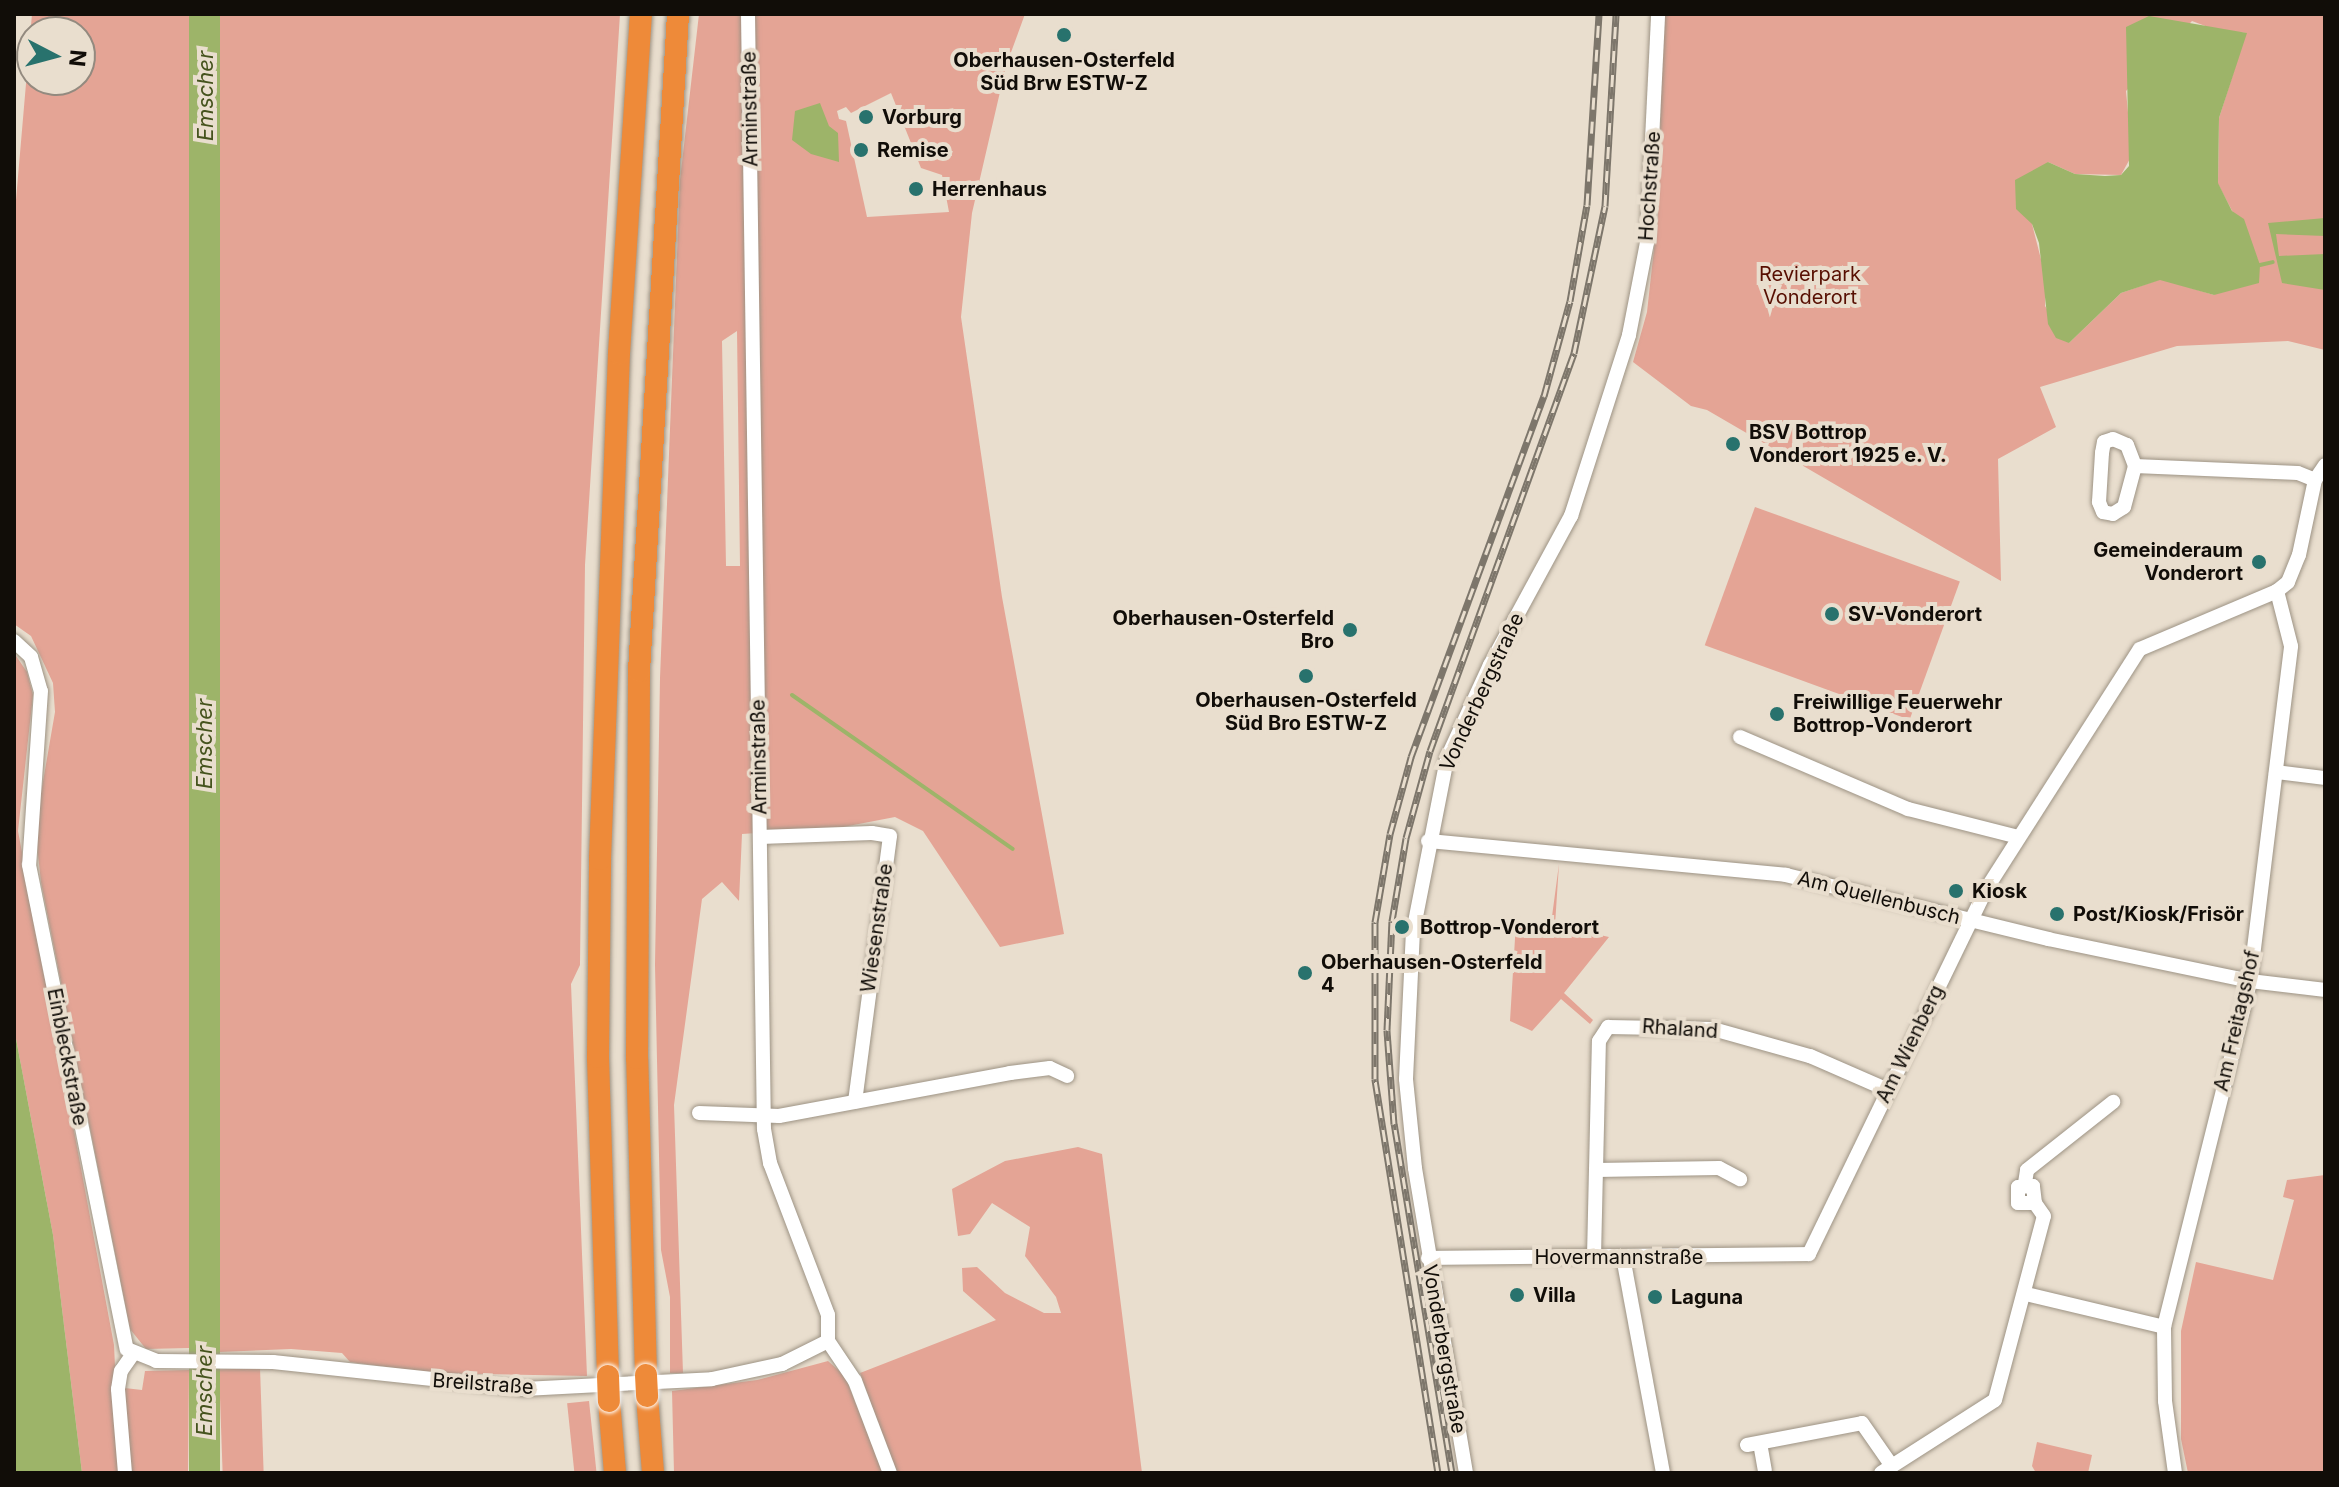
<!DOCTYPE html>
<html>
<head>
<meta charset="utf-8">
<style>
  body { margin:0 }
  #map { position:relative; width:2339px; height:1487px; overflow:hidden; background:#e9dece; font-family:Inter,sans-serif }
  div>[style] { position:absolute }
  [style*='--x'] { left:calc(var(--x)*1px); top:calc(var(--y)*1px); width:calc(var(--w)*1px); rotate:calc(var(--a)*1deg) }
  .green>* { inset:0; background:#e4a495; transform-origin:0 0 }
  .water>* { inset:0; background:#9db469; transform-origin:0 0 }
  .stream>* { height:4px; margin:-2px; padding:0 2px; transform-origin:2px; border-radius:2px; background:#9db469 }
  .roads { filter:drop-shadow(0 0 2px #9d9384) drop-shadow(0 0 2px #9d9384) }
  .minor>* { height:14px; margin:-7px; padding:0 7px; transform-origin:7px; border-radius:7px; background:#fff }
  .highway>* { height:22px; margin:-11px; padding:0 11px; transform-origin:11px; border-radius:11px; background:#ee8a39 }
  .rail>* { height:7px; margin-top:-3.5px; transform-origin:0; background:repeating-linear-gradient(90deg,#e9dece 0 12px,#7d766b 0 24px); box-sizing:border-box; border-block:2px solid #7d766b }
  .bridges { filter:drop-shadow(0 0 2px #fff) drop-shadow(0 0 2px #fff) }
  .highway-bridge>* { height:22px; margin:-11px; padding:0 11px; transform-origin:11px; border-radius:11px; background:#ee8a39 }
  .dots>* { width:22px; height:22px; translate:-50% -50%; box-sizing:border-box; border:4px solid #e9dece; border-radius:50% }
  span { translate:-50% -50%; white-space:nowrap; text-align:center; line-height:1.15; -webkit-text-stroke:8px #e9dece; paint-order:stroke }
  .poi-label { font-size:20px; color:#110d08; font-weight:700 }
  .left { translate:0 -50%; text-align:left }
  .right { translate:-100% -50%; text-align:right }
  .street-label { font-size:20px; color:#110d08 }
  .park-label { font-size:20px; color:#570f02 }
  .water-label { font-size:22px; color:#45531d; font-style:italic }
  .frame { position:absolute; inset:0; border:16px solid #110d08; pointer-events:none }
  .north { position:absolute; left:16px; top:16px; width:80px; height:80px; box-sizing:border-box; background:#e9dece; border:2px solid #938a7f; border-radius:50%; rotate:96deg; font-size:22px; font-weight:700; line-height:32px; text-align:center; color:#110d08 }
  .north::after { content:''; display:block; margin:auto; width:28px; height:36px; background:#28726d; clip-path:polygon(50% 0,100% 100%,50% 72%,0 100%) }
</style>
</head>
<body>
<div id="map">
  <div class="green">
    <i style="clip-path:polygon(evenodd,32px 14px,189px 14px,189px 1348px,146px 1349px,130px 1329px,41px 882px,35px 828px,55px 712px,53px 683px,31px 636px,14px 624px,14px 223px,32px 14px,32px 32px,80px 32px,80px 80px,32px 80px,32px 32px)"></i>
    <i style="clip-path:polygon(220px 14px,620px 14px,585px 565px,580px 965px,571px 984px,587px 1376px,431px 1373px,350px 1362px,342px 1353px,291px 1349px,219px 1352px)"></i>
    <i style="clip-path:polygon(evenodd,699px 14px,1025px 14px,1006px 66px,972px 213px,961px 317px,1002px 597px,1064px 934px,1000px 947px,923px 831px,895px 817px,843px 827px,742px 834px,739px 901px,722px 882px,702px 899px,674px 1105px,683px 1373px,670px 1373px,670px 1297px,661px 1250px,655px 965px,660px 678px,680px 180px,699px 14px,891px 93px,921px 168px,942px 175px,949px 212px,867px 217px,846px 121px,839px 119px,837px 111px,846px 107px,851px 113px,891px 93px,699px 14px,737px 331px,740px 566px,726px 566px,722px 341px,737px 331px)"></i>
    <i style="clip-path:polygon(evenodd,1663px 14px,2325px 14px,2325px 350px,2288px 341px,2177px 346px,2040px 387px,2056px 427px,1998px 459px,2001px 581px,1707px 410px,1691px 406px,1633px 362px,1647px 312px,1658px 213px,1663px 14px,2192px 21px,2216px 30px,2246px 33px,2219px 118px,2218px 184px,2258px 260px,2214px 295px,2161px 279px,2121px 293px,2069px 343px,2045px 306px,2046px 279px,2032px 224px,2048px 162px,2075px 174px,2121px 175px,2132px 155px,2126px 91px,2192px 21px)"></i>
    <i style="left:1755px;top:507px;width:218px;height:147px;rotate:20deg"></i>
    <i style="clip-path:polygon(14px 653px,27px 672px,33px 695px,18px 831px,114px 1345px,116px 1387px,142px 1390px,145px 1371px,189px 1370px,188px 1473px,82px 1473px,53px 1235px,14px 1028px)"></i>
    <i style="clip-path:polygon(1559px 864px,1555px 925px,1609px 937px,1564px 993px,1593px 1020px,1590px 1024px,1561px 999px,1532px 1031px,1510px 1021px,1516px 922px,1551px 924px)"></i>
    <i style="clip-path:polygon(1078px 1147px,1102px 1154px,1142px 1473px,896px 1473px,860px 1373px,996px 1320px,963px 1291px,962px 1268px,977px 1267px,1005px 1293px,1044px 1313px,1061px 1313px,1056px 1297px,1025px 1256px,1030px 1227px,992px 1203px,970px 1234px,958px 1236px,952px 1189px,1005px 1161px)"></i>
    <i style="clip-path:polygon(2325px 1175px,2325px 1473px,2188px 1473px,2181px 1439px,2181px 1331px,2196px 1262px,2273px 1280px,2294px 1200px,2283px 1197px,2287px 1180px)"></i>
    <i style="clip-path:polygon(828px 1361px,845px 1376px,883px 1473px,674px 1473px,672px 1391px,757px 1380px)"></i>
    <i style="left:260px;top:1368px;width:105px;height:41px;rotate:88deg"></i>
    <i style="left:589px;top:1401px;width:72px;height:22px;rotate:84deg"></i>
    <i style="clip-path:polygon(2037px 1442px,2092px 1455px,2088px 1473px,2036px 1473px,2032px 1466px)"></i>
  </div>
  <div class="water">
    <i style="left:189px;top:14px;width:31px;height:1459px"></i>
    <i style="clip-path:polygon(2149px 16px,2247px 33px,2219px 118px,2218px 183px,2232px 211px,2244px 219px,2260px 265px,2259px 283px,2214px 295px,2160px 280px,2121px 293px,2069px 343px,2056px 338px,2048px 324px,2039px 243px,2032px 224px,2016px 209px,2015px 180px,2048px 162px,2075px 174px,2105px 176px,2121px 175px,2129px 166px,2126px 27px)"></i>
    <i style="clip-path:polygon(820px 103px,829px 126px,838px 133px,839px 162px,811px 154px,792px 140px,795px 111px)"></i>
    <i style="clip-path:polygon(2325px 218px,2325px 236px,2276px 234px,2279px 256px,2325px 254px,2325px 290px,2282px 283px,2268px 223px)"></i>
    <i style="clip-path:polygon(14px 1028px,53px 1235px,82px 1473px,14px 1473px)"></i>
  </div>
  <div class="stream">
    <i style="--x:2260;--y:265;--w:13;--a:-13"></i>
    <i style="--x:792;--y:695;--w:269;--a:34.9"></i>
  </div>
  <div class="roads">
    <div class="minor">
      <i style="--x:748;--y:14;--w:1115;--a:89.18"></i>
      <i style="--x:764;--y:1129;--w:35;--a:80"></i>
      <i style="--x:770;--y:1163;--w:163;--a:69.1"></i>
      <i style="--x:828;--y:1315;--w:26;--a:90"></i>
      <i style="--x:828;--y:1341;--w:48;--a:56"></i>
      <i style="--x:855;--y:1381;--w:98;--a:69.2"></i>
      <i style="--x:2113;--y:439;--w:15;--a:23"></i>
      <i style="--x:2127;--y:445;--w:22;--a:69"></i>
      <i style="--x:2135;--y:466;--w:42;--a:105"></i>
      <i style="--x:2124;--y:507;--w:13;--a:148"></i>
      <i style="--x:2113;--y:514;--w:10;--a:-169"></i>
      <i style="--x:2103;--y:512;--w:11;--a:-112"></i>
      <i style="--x:2099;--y:502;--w:49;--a:-86.5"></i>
      <i style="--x:2102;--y:453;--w:11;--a:-80"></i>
      <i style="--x:2104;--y:442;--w:9;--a:-18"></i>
      <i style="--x:2135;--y:466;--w:163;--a:2.5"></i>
      <i style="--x:2298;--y:473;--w:18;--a:22"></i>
      <i style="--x:14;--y:641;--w:23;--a:43"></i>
      <i style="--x:31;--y:657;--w:35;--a:74"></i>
      <i style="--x:41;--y:691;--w:174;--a:93.9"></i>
      <i style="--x:29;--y:865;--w:494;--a:78.6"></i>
      <i style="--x:127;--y:1349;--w:31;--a:22"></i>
      <i style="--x:156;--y:1361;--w:117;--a:0.5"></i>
      <i style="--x:273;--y:1362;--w:252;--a:6.1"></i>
      <i style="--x:524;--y:1389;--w:188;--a:-3"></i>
      <i style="--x:712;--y:1379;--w:72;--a:-12.1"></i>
      <i style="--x:782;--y:1364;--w:51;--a:-26.6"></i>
      <i style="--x:1740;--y:737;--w:183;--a:23.2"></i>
      <i style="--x:1908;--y:809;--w:114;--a:14.2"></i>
      <i style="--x:2276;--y:772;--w:49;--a:7"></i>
      <i style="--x:760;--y:837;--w:112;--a:-2"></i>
      <i style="--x:872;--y:833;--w:18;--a:9"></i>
      <i style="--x:890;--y:836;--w:268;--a:97.5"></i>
      <i style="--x:1428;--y:841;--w:360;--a:5.4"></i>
      <i style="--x:1786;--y:875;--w:270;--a:13.7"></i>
      <i style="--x:2048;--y:939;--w:206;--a:11.7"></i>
      <i style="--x:2250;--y:981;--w:76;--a:6.8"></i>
      <i style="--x:699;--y:1113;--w:80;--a:2.1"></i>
      <i style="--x:779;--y:1116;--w:235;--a:-10.5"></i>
      <i style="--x:1010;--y:1073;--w:40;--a:-7.1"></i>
      <i style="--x:1050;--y:1068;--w:19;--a:25"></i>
      <i style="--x:1596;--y:1170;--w:129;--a:-88.7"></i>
      <i style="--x:1599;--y:1041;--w:17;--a:-57"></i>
      <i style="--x:1608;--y:1027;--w:105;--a:1.1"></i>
      <i style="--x:1713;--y:1029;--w:101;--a:15.6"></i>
      <i style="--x:1810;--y:1056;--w:85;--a:23.6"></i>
      <i style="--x:2025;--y:1183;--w:13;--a:-81"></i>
      <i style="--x:2027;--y:1170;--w:110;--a:-38.3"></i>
      <i style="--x:1594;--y:1257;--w:87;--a:-88.7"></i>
      <i style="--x:1596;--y:1170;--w:123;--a:-0.9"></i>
      <i style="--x:1719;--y:1168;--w:24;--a:28"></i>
      <i style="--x:1623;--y:1257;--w:220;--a:79.5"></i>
      <i style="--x:1428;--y:1258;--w:381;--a:-0.6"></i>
      <i style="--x:1809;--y:1254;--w:403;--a:-64.1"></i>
      <i style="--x:1985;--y:891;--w:287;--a:-57.4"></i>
      <i style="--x:2140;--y:649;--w:149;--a:-22.9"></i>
      <i style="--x:2026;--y:1294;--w:142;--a:13.4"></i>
      <i style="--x:1760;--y:1443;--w:28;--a:80"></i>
      <i style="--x:1747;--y:1445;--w:117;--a:-10.8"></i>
      <i style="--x:1862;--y:1423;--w:52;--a:55.1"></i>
      <i style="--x:125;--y:1473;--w:84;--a:-94.8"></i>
      <i style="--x:118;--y:1389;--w:18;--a:-81"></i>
      <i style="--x:121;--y:1371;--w:21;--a:-55"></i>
      <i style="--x:1466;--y:1473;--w:309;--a:-99.5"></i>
      <i style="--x:1415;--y:1168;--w:89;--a:-95.8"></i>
      <i style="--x:1406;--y:1079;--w:147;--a:-87.3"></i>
      <i style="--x:1413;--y:932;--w:177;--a:-78.9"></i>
      <i style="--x:1447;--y:758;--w:102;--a:-65.2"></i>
      <i style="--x:1490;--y:665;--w:170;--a:-61.5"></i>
      <i style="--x:1571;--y:516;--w:190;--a:-72.2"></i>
      <i style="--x:1629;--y:335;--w:95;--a:-79"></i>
      <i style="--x:1647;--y:242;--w:228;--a:-87.2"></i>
      <i style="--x:1881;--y:1473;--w:135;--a:-32.6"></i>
      <i style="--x:1995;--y:1400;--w:190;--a:-75.1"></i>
      <i style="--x:2044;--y:1216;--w:16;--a:-125"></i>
      <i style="--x:2035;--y:1203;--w:17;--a:-97"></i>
      <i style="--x:2033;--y:1186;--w:15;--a:176"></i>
      <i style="--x:2018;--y:1187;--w:16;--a:90"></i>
      <i style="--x:2018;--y:1203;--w:17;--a:0"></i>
      <i style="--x:2175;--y:1473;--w:73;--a:-97.9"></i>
      <i style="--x:2165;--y:1401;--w:74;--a:-90.8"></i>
      <i style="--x:2164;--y:1327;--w:357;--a:-76"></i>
      <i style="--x:2250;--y:981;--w:337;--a:-83"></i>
      <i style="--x:2291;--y:646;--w:57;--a:-104.3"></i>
      <i style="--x:2277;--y:591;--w:14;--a:-39"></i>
      <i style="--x:2288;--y:582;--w:29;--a:-68"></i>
      <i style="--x:2299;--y:555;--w:77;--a:-78"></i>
      <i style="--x:2315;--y:480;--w:18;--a:-56"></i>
    </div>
    <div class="highway">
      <i style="--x:646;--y:1375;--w:317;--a:-91.6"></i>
      <i style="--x:637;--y:1058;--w:387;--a:-89.7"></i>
      <i style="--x:639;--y:671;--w:658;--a:-86.6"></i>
      <i style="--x:608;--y:1376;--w:319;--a:-91.8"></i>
      <i style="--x:598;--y:1057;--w:198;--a:-89.4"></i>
      <i style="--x:600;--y:859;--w:506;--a:-87.85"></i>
      <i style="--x:619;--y:353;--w:340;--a:-86.3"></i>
      <i style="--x:647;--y:1396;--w:77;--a:85.5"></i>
      <i style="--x:609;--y:1401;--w:72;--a:85.2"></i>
    </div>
  </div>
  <div class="rail">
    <i style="--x:1438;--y:1473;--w:399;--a:-99.1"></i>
    <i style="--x:1375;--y:1079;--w:157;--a:-90"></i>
    <i style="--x:1375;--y:922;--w:89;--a:-80.3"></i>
    <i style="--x:1390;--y:834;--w:80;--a:-74.7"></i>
    <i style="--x:1411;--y:757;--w:385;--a:-69.8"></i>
    <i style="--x:1544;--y:396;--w:98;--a:-74.7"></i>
    <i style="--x:1570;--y:301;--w:97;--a:-80"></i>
    <i style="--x:1587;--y:205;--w:191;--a:-86.4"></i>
    <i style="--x:1452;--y:1473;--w:354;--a:-99.4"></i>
    <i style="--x:1394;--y:1124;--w:94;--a:-94.3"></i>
    <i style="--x:1387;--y:1030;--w:109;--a:-87.4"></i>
    <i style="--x:1392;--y:921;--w:84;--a:-80.4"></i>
    <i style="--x:1406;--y:838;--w:90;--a:-74.6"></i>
    <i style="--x:1430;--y:751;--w:423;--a:-70.1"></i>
    <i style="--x:1574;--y:353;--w:150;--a:-78.1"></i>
    <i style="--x:1605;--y:206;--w:192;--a:-86.7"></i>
  </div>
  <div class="bridges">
    <div class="highway-bridge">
      <i style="--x:646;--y:1375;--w:21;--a:87"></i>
      <i style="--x:608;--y:1376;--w:25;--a:88"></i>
    </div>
  </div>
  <div class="dots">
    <i style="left:1064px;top:35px;background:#28726d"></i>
    <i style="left:866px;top:117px;background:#28726d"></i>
    <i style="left:861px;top:150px;background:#28726d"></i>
    <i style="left:916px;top:189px;background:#28726d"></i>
    <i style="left:1733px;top:444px;background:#28726d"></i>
    <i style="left:2259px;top:562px;background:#28726d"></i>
    <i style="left:1832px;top:614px;background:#28726d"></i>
    <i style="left:1350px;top:630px;background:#28726d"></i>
    <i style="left:1306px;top:676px;background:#28726d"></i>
    <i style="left:1777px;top:714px;background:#28726d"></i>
    <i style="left:1956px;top:891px;background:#28726d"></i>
    <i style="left:2057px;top:914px;background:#28726d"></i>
    <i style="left:1402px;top:927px;background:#28726d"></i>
    <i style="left:1305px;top:973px;background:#28726d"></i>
    <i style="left:1517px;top:1295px;background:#28726d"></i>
    <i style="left:1655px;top:1297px;background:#28726d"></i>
  </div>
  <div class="poi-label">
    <span style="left:1064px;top:72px">Oberhausen-Osterfeld<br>Süd Brw ESTW-Z</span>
    <span class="left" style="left:882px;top:117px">Vorburg</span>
    <span class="left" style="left:877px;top:150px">Remise</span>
    <span class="left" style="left:932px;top:189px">Herrenhaus</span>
    <span class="left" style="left:1749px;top:444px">BSV Bottrop<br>Vonderort 1925 e. V.</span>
    <span class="right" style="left:2243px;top:562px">Gemeinderaum<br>Vonderort</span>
    <span class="left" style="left:1848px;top:614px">SV-Vonderort</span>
    <span class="right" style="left:1334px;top:630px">Oberhausen-Osterfeld<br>Bro</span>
    <span style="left:1306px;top:712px">Oberhausen-Osterfeld<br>Süd Bro ESTW-Z</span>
    <span class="left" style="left:1793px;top:714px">Freiwillige Feuerwehr<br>Bottrop-Vonderort</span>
    <span class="left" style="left:1972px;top:891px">Kiosk</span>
    <span class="left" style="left:2073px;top:914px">Post/Kiosk/Frisör</span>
    <span class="left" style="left:1420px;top:927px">Bottrop-Vonderort</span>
    <span class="left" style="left:1321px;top:974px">Oberhausen-Osterfeld<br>4</span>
    <span class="left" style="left:1533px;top:1295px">Villa</span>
    <span class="left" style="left:1671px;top:1297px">Laguna</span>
  </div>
  <div class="street-label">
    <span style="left:750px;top:109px;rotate:-91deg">Arminstraße</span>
    <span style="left:1650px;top:186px;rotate:-86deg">Hochstraße</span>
    <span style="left:1482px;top:692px;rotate:-65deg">Vonderbergstraße</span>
    <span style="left:759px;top:757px;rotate:-91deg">Arminstraße</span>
    <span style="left:1879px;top:898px;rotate:14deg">Am Quellenbusch</span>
    <span style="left:877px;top:928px;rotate:-82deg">Wiesenstraße</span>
    <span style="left:2237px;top:1021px;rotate:-77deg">Am Freitagshof</span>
    <span style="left:1680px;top:1029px;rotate:4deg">Rhaland</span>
    <span style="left:1910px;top:1044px;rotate:-64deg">Am Wienberg</span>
    <span style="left:67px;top:1057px;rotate:79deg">Einbleckstraße</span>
    <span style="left:1619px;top:1257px">Hovermannstraße</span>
    <span style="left:1444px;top:1349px;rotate:80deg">Vonderbergstraße</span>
    <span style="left:483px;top:1384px;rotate:4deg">Breilstraße</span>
  </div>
  <div class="park-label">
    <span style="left:1810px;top:286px">Revierpark<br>Vonderort</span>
  </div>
  <div class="water-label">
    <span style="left:206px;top:96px;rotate:-90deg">Emscher</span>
    <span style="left:205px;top:744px;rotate:-90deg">Emscher</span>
    <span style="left:205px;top:1391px;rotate:-90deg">Emscher</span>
  </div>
  <div class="frame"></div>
  <div class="north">N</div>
</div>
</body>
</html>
